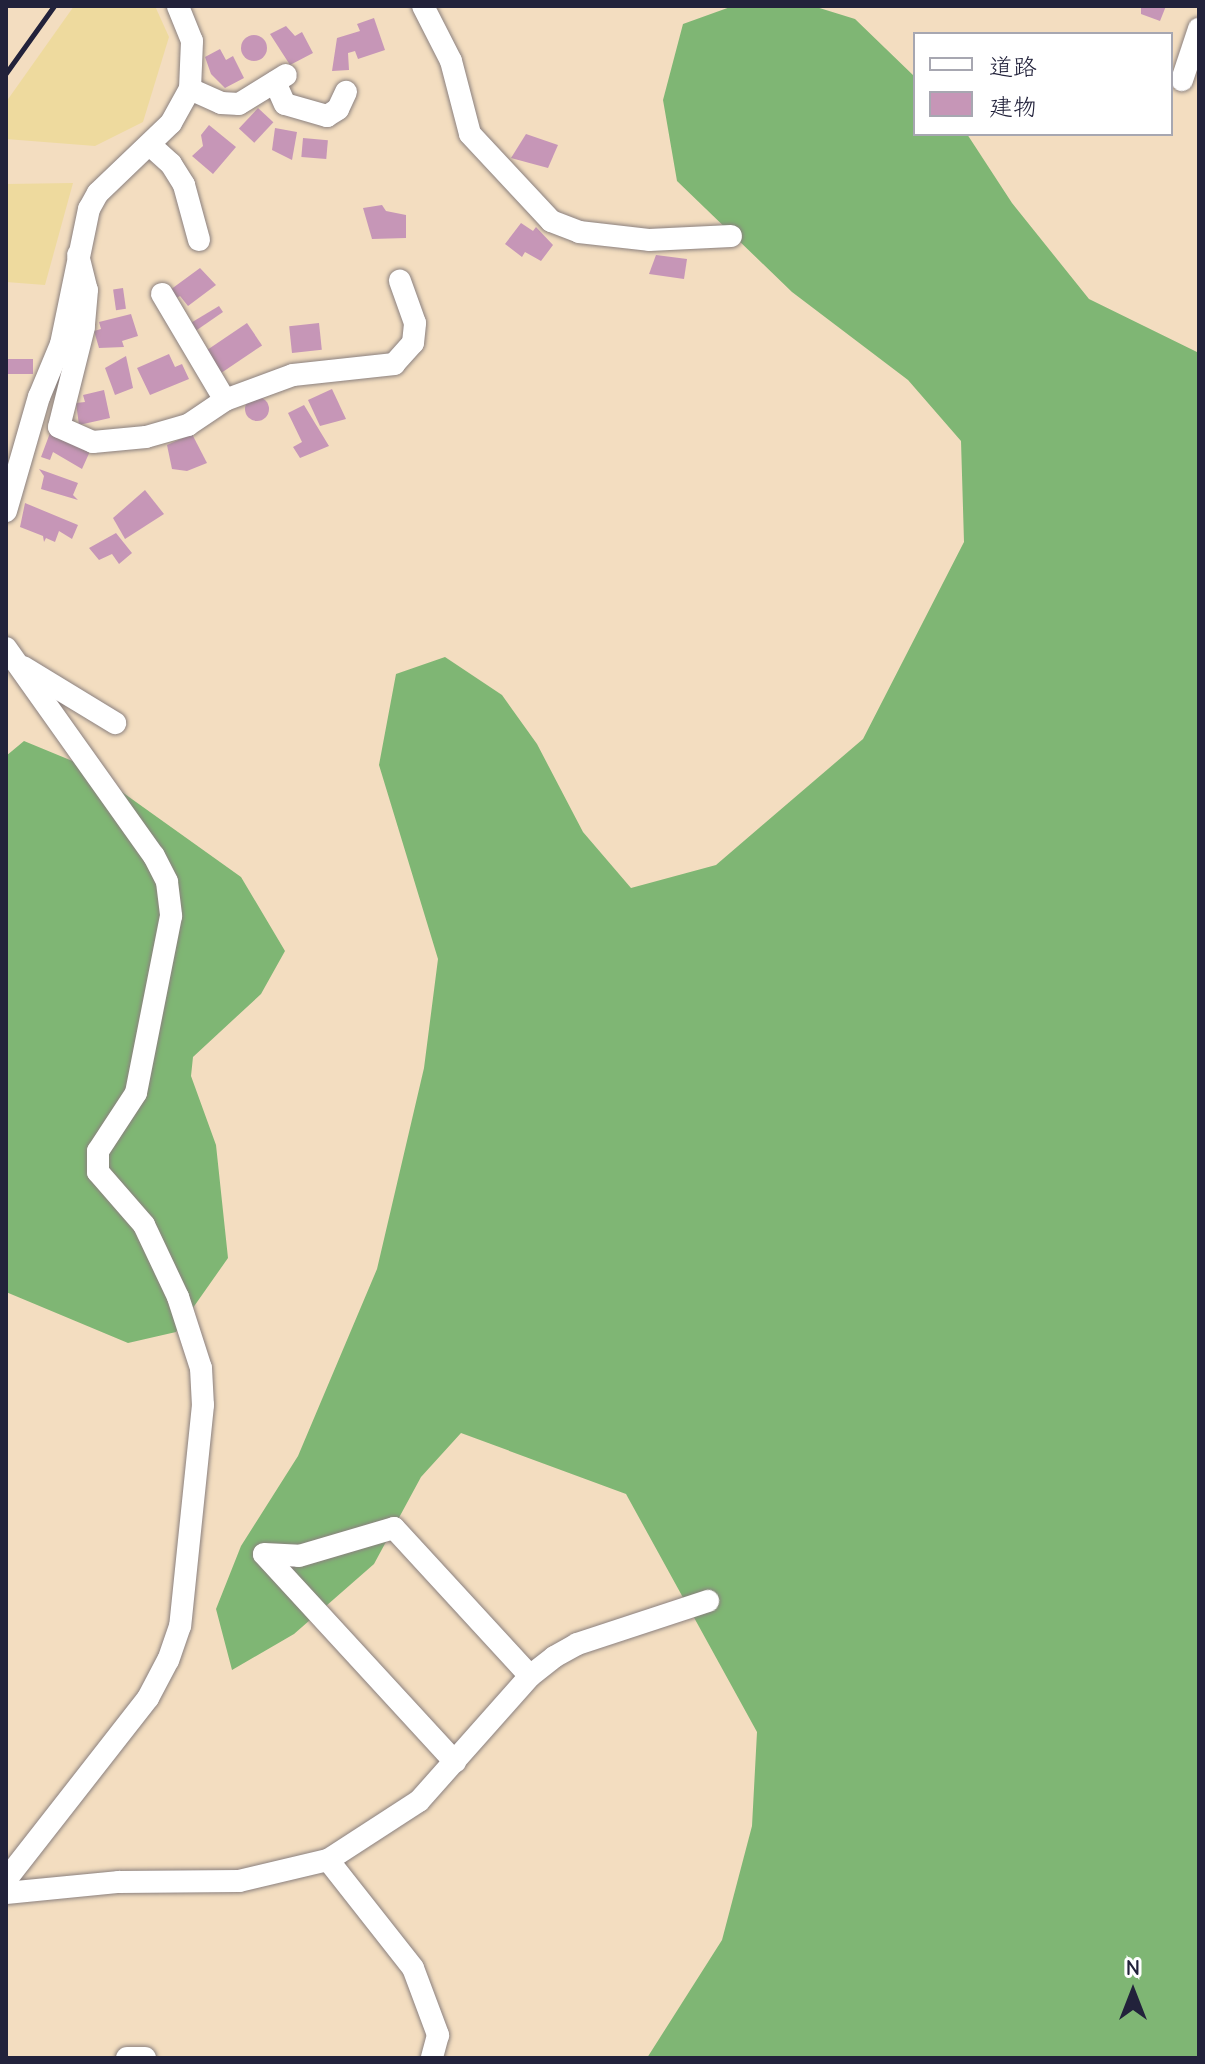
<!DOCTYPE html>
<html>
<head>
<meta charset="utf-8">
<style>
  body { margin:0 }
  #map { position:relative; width:1205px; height:2064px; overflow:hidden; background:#f3ddc0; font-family:"Comic Neue","Klee One",sans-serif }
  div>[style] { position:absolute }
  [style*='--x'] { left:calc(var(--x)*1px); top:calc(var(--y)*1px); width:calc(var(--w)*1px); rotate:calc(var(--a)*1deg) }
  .forest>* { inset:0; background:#7fb674 }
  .sand>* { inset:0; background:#eeda9e }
  .building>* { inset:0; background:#c696b7; transform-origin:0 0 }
  .round { border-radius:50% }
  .roads { filter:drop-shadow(0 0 2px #8a807e) drop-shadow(0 0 2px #8a807e) }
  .minor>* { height:22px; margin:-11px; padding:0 11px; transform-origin:11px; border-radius:11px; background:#fff }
  .rail>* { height:5px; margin:-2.5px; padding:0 2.5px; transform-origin:2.5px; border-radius:2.5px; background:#22223b }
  span { translate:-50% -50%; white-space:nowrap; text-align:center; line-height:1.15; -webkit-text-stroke:6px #fff; paint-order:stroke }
  .frame { position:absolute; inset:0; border:8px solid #22223b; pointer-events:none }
  .legend { position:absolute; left:913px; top:32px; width:260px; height:104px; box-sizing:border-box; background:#fff; border:2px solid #a7a7b1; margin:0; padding:10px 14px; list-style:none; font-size:24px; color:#22223b }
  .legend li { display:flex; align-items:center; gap:16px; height:40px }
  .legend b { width:40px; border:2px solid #a7a7b1 }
  .north { position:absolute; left:1093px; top:1952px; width:80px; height:80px; -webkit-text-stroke:6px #fff; paint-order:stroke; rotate:0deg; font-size:22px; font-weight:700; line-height:32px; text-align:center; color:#22223b }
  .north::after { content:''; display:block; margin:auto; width:28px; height:36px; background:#22223b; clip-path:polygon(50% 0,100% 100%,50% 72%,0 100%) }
</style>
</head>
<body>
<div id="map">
  <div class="forest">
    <i style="clip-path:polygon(733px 6px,813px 6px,855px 19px,915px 77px,915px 134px,967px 134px,1012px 203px,1089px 299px,1199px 353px,1199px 2058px,647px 2058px,722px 1940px,752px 1826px,757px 1732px,626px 1494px,461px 1433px,421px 1477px,374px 1564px,294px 1634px,232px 1670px,216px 1609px,241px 1546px,298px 1456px,377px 1269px,424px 1068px,438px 959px,379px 765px,396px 674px,445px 657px,502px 695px,537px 744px,583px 832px,631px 888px,716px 865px,863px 739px,964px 542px,961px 441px,908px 380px,792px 292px,677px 181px,663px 100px,683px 24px)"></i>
    <i style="clip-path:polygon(24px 741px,87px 767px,241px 877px,285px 951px,261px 994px,193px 1057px,191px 1076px,216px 1145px,228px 1258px,176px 1332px,128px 1343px,6px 1292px,6px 756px)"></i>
  </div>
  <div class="sand">
    <i style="clip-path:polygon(74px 6px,155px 6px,169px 37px,143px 122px,95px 146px,6px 139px,6px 102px)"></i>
    <i style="clip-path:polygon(73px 183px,45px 285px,6px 282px,6px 184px)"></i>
  </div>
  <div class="building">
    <i style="clip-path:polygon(1141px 6px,1166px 6px,1160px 21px,1141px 14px)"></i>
    <i style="clip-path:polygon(374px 18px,385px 50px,358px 59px,355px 51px,348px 53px,349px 70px,332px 71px,337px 38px,360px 31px,357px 24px)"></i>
    <i style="clip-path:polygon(286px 26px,295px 36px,302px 32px,313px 53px,290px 65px,270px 34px)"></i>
    <i class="round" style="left:241px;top:35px;width:26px;height:26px"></i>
    <i style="clip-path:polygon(220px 49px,226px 60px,233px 56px,244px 78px,225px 88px,211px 74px,205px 57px)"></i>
    <i style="left:258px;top:108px;width:21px;height:28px;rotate:43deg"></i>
    <i style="clip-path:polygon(209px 125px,236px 147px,213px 174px,192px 156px,203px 146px,201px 135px)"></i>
    <i style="clip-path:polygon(275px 128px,297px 132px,292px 160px,272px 150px)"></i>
    <i style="clip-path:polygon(526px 134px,558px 145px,548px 168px,511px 158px)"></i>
    <i style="left:303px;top:138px;width:25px;height:19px;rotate:5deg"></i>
    <i style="clip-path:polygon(382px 205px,386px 211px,406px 215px,406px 238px,372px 239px,363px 208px)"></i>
    <i style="clip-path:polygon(521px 223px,533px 231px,536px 227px,553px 245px,541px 261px,525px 252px,522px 257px,505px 244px)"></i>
    <i style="clip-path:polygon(656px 255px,687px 259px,684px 279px,649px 274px)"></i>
    <i style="clip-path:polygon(200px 268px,216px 285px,188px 306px,180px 296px,175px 299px,170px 290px)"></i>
    <i style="left:123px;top:288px;width:21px;height:10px;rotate:82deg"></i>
    <i style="clip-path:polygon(219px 306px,223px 312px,194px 332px,189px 324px)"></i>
    <i style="clip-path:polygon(131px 314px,138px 336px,122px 341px,124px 347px,99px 348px,94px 331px,101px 329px,99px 322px)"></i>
    <i style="left:247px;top:323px;width:27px;height:49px;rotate:56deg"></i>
    <i style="left:319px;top:323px;width:27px;height:30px;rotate:84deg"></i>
    <i style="clip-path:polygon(169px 354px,175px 367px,182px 364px,189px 379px,150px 395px,137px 368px)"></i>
    <i style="clip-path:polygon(126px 356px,133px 388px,115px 395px,105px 368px)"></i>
    <i style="left:6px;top:359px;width:27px;height:15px"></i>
    <i style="clip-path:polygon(332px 389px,346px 419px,320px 426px,308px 400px)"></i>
    <i style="clip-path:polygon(104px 390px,110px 418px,79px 425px,76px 403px,85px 402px,83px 395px)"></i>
    <i class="round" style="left:245px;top:397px;width:24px;height:24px"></i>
    <i style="clip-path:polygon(304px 405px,329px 446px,300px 458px,293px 447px,302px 442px,288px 413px)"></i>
    <i style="clip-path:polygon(50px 433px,91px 449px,82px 469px,53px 452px,50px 460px,41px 457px)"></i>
    <i style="clip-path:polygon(192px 434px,207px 463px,187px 471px,172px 469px,167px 445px)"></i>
    <i style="clip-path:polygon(39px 469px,78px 483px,73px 495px,78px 500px,41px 489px,44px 476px)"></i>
    <i style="clip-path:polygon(145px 490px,164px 514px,125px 539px,113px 518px)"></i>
    <i style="clip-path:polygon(25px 503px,78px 525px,72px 539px,59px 531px,55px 542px,46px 538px,44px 542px,43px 536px,20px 527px)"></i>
    <i style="clip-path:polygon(116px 533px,132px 553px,119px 564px,112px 554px,99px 560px,89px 548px)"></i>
  </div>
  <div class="roads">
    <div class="minor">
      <i style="--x:423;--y:6;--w:62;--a:63"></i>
      <i style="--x:451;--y:61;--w:75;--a:75.4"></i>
      <i style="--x:470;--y:134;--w:119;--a:47"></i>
      <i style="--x:551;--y:221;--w:30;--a:21"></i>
      <i style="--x:579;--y:232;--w:70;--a:6.5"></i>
      <i style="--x:649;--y:240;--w:82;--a:-2.8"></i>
      <i style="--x:1182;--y:80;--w:54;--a:-71.6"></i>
      <i style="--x:275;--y:82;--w:24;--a:66"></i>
      <i style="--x:285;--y:104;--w:44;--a:15.9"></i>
      <i style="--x:327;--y:116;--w:13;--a:-32"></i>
      <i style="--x:338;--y:109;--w:19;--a:-65"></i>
      <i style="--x:190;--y:89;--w:34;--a:24"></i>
      <i style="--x:221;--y:103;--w:18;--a:3"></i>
      <i style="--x:239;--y:104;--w:55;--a:-31.7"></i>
      <i style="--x:150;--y:145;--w:28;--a:42"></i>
      <i style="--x:171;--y:164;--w:25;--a:58"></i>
      <i style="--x:184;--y:185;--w:57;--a:74.7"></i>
      <i style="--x:78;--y:255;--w:36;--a:76"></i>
      <i style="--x:87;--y:290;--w:37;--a:95"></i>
      <i style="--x:84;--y:327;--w:103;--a:104"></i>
      <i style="--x:59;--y:427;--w:37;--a:24"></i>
      <i style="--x:93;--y:442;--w:53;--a:-5.4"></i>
      <i style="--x:146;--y:437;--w:44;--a:-15.9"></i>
      <i style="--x:188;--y:425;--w:45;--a:-34"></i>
      <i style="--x:225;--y:400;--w:72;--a:-20.2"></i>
      <i style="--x:293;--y:375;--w:102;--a:-6.2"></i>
      <i style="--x:394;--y:364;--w:28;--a:-48"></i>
      <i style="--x:413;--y:343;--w:20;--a:-84"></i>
      <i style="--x:415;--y:323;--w:45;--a:-109.7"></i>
      <i style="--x:162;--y:294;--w:123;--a:59.3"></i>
      <i style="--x:6;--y:511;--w:119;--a:-73.9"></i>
      <i style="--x:39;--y:397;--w:57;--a:-67.5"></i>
      <i style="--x:61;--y:344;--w:138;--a:-78.3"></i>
      <i style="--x:89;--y:209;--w:18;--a:-61"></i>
      <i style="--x:98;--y:193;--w:101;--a:-43.8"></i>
      <i style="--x:171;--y:123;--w:39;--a:-61"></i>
      <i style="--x:190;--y:89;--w:48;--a:-87.6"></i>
      <i style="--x:192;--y:41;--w:38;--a:-112"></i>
      <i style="--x:6;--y:648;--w:255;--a:54.6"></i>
      <i style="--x:154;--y:856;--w:29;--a:63"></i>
      <i style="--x:167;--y:882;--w:34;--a:83"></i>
      <i style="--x:171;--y:916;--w:180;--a:101.2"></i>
      <i style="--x:136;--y:1093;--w:69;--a:123.2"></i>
      <i style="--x:98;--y:1151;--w:21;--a:90"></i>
      <i style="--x:98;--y:1172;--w:70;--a:49"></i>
      <i style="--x:144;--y:1225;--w:80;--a:64.7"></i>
      <i style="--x:178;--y:1297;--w:75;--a:72.1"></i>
      <i style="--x:201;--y:1368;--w:37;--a:87"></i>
      <i style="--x:203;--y:1405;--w:222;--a:95.9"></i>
      <i style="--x:180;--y:1626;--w:36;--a:109"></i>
      <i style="--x:168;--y:1660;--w:43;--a:117.8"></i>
      <i style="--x:148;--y:1698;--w:231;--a:128"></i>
      <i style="--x:23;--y:667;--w:108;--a:31.3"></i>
      <i style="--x:455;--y:1762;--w:282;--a:-132.6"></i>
      <i style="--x:264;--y:1554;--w:35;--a:3"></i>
      <i style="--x:299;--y:1556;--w:99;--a:-16.4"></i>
      <i style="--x:394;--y:1528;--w:201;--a:47.4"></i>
      <i style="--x:328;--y:1860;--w:137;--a:51.8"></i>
      <i style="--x:413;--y:1968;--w:72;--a:69.5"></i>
      <i style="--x:438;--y:2035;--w:24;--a:105"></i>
      <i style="--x:6;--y:1893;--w:114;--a:-5.6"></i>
      <i style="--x:119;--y:1882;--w:120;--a:-0.5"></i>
      <i style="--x:239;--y:1881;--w:91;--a:-13.3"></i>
      <i style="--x:328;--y:1860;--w:108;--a:-33"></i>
      <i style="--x:419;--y:1801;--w:167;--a:-48.4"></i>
      <i style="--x:530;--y:1676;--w:31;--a:-38"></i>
      <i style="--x:554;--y:1657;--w:26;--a:-29"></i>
      <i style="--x:577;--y:1644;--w:138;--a:-18.2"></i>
      <i style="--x:127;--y:2058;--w:18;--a:0"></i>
    </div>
  </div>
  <div class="rail">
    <i style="--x:6;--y:73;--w:82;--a:-54.4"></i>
  </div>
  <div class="frame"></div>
  <ul class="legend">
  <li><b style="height:10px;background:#fff"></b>道路</li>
  <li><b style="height:22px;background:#c696b7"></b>建物</li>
  </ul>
  <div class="north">N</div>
</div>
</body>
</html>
